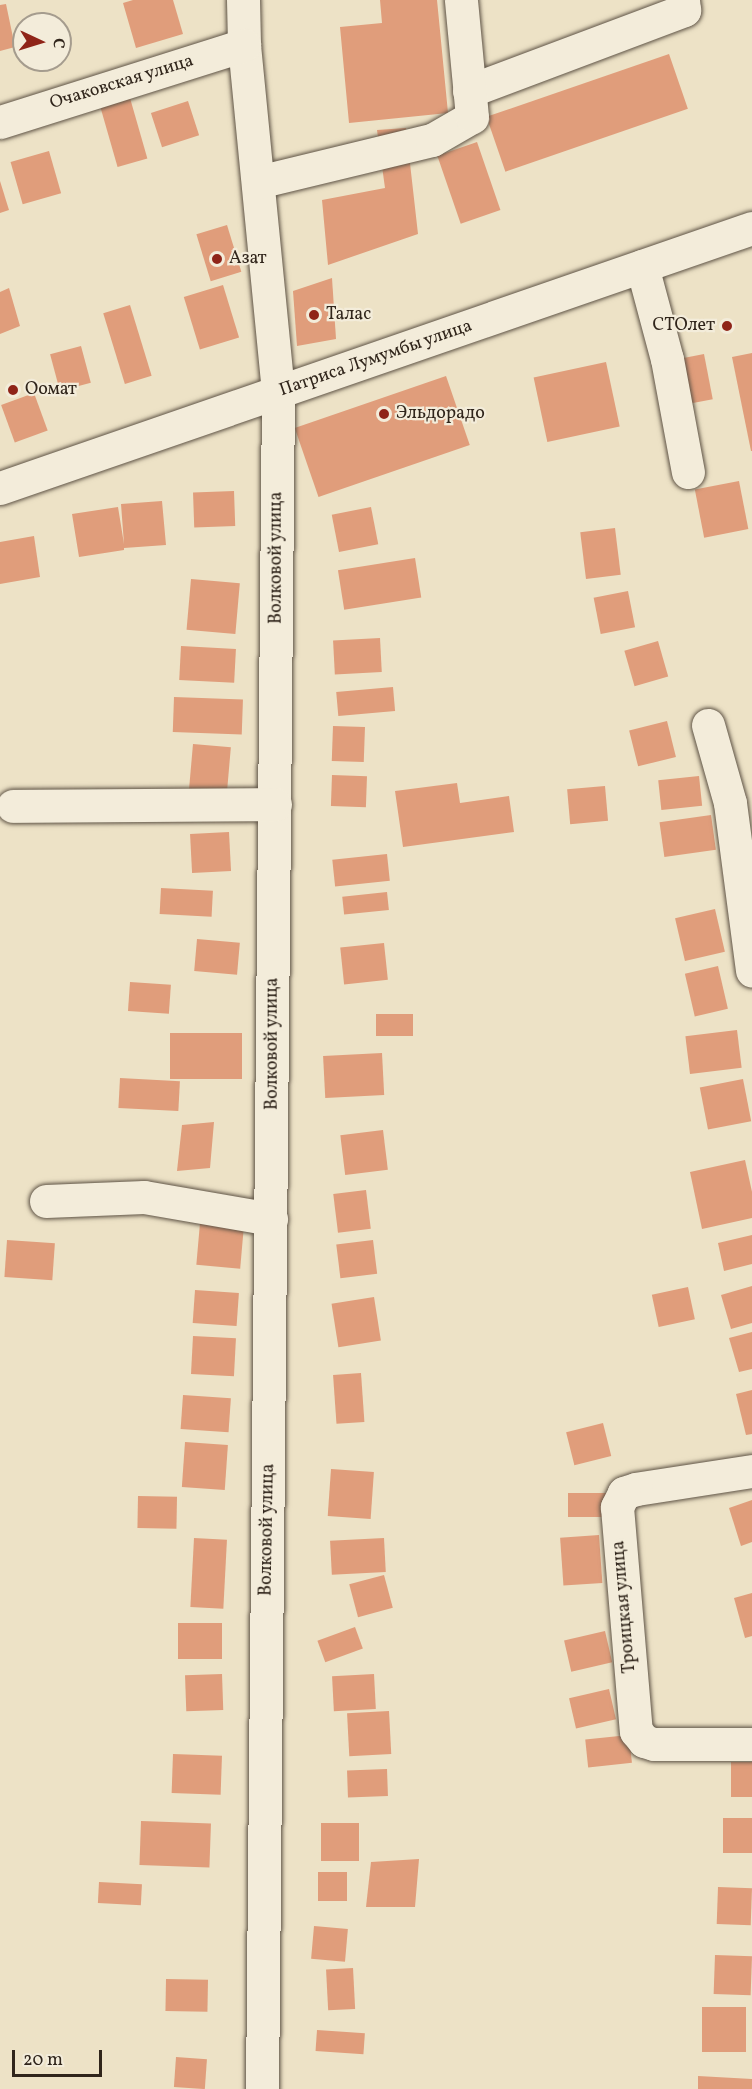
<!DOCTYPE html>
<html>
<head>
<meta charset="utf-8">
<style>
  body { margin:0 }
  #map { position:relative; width:752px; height:2089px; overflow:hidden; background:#ede2c6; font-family:Vollkorn,serif }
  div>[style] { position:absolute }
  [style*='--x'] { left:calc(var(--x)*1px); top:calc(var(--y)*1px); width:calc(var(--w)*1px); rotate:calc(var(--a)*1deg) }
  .building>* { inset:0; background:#e09d7b; transform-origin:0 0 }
  .roads { filter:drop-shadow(0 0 2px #5f5446) drop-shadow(0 0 2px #5f5446) }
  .minor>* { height:33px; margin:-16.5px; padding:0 16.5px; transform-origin:16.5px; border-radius:16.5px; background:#f3ecda }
  .dots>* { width:16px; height:16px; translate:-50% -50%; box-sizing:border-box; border:3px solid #f3ecda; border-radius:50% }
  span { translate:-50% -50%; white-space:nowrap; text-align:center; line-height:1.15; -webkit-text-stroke:4.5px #f3ecda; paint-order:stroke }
  .street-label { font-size:18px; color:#30251b }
  .poi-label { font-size:18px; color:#30251b }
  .left { translate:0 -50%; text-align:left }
  .right { translate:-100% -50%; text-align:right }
  .north { position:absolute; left:12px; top:12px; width:60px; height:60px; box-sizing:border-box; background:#f3ecda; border:2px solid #a59c8e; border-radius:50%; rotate:94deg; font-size:16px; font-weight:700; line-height:24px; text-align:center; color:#30251b }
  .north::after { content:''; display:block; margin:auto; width:21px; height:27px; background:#8f2418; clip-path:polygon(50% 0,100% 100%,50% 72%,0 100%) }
  .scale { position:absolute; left:12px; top:2050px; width:90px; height:27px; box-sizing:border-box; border:3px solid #30251b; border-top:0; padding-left:8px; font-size:18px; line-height:21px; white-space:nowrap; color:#30251b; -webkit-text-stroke:4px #f3ecda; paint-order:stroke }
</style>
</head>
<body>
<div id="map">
  <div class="building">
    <i style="clip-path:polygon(133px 0,173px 0,183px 34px,136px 48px,123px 3px)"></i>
    <i style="clip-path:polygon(380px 0,437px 0,448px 113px,349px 123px,340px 27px,382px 23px)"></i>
    <i style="clip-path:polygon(6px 4px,15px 47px,0 51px,0 5px)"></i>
    <i style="left:669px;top:54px;width:58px;height:193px;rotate:71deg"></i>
    <i style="left:130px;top:98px;width:63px;height:31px;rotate:74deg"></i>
    <i style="left:188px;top:101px;width:36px;height:39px;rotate:72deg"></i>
    <i style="clip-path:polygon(406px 128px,418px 234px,328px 265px,322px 200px,385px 188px,377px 130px)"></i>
    <i style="left:477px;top:142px;width:72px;height:42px;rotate:71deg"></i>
    <i style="left:49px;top:151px;width:44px;height:40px;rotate:74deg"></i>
    <i style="clip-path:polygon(0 181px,9px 210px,0 213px)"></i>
    <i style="left:227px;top:225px;width:49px;height:32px;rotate:73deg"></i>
    <i style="clip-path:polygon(332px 278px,336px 339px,297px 346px,293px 291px)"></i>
    <i style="left:223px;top:285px;width:55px;height:41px;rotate:73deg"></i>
    <i style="clip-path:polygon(9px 288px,20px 326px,0 334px,0 292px)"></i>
    <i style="left:130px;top:305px;width:74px;height:28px;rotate:73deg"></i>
    <i style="left:81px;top:346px;width:38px;height:32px;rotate:75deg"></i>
    <i style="clip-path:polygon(752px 353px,752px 451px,751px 451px,732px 357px)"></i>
    <i style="left:704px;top:354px;width:46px;height:35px;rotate:79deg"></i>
    <i style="left:606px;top:362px;width:66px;height:74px;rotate:78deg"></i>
    <i style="left:446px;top:376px;width:73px;height:160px;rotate:71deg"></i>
    <i style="left:34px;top:393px;width:40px;height:35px;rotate:70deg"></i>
    <i style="left:739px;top:481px;width:49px;height:45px;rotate:79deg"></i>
    <i style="left:234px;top:491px;width:35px;height:41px;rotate:88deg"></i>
    <i style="clip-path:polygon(162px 501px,166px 545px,124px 548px,124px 550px,79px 557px,72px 514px,118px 507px,124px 544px,121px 504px)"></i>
    <i style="left:371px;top:507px;width:38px;height:40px;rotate:79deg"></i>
    <i style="left:615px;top:528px;width:47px;height:35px;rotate:83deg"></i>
    <i style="clip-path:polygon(34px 536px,40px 577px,0 584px,0 542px)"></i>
    <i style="left:415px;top:558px;width:40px;height:78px;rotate:81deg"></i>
    <i style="left:191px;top:579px;width:49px;height:51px;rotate:5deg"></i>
    <i style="left:628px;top:591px;width:37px;height:35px;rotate:79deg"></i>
    <i style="left:380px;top:638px;width:34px;height:47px;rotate:87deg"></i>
    <i style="left:658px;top:641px;width:37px;height:35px;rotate:74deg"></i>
    <i style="left:181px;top:646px;width:55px;height:34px;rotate:3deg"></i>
    <i style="left:393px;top:687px;width:24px;height:57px;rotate:85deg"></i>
    <i style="left:174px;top:697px;width:69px;height:35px;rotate:2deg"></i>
    <i style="left:667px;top:721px;width:37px;height:39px;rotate:76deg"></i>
    <i style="left:333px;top:726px;width:32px;height:35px;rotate:2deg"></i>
    <i style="left:193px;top:744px;width:38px;height:47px;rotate:5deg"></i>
    <i style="left:332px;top:775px;width:35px;height:31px;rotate:2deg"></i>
    <i style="left:699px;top:776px;width:30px;height:41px;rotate:84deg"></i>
    <i style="clip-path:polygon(457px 783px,460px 803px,509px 796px,514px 832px,403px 847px,395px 791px)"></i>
    <i style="left:605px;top:786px;width:35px;height:38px;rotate:85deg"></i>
    <i style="left:711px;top:815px;width:35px;height:52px;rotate:82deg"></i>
    <i style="left:229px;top:832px;width:39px;height:39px;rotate:87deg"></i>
    <i style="left:387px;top:854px;width:27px;height:55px;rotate:84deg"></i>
    <i style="left:161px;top:888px;width:52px;height:26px;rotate:3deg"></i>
    <i style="left:387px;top:892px;width:18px;height:45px;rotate:84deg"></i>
    <i style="left:715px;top:909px;width:44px;height:41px;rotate:77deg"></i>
    <i style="left:197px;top:939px;width:43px;height:32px;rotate:5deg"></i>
    <i style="left:384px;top:943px;width:37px;height:44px;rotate:84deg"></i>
    <i style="left:718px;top:966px;width:44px;height:34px;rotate:77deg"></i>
    <i style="left:130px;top:982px;width:41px;height:29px;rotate:4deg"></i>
    <i style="left:413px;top:1014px;width:22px;height:37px;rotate:90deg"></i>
    <i style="left:737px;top:1030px;width:38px;height:52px;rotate:83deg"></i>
    <i style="left:170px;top:1033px;width:72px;height:46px"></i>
    <i style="left:382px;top:1053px;width:42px;height:59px;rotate:87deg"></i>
    <i style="left:120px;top:1078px;width:60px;height:30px;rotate:3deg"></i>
    <i style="left:743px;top:1079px;width:43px;height:44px;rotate:79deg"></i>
    <i style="clip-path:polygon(214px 1122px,210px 1168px,177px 1171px,182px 1125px)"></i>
    <i style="left:383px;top:1130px;width:40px;height:43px;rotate:83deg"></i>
    <i style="clip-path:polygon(745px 1160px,752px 1192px,752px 1218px,702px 1229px,690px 1172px)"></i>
    <i style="left:366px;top:1190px;width:39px;height:33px;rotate:83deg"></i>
    <i style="left:200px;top:1223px;width:44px;height:42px;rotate:5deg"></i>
    <i style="clip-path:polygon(752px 1235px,752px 1264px,724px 1271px,718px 1243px)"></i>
    <i style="left:7px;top:1240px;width:48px;height:37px;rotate:4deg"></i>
    <i style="left:373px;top:1240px;width:34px;height:37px;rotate:83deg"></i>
    <i style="clip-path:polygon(752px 1286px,752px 1323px,731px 1329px,721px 1295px)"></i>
    <i style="left:688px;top:1287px;width:33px;height:37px;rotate:78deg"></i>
    <i style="left:195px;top:1290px;width:44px;height:33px;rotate:4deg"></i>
    <i style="left:374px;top:1297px;width:44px;height:43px;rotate:81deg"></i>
    <i style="clip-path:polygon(752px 1332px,752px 1369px,739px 1372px,729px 1338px)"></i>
    <i style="left:193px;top:1336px;width:43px;height:38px;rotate:3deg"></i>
    <i style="left:361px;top:1373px;width:49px;height:28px;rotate:86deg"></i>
    <i style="clip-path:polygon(752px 1390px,752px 1434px,746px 1435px,736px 1394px)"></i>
    <i style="left:183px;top:1395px;width:48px;height:34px;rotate:4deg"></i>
    <i style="left:603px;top:1423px;width:34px;height:38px;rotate:76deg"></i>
    <i style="left:185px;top:1442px;width:43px;height:45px;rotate:4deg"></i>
    <i style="left:331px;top:1469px;width:43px;height:47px;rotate:4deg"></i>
    <i style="left:608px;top:1493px;width:24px;height:40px;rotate:90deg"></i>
    <i style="left:138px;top:1496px;width:39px;height:32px;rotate:1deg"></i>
    <i style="clip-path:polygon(752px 1500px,752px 1542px,741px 1546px,729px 1508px)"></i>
    <i style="left:599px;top:1535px;width:48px;height:39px;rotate:86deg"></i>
    <i style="left:194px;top:1538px;width:33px;height:69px;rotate:3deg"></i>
    <i style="left:384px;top:1538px;width:34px;height:54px;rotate:87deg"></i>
    <i style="left:384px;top:1575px;width:34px;height:36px;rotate:75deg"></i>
    <i style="clip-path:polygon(752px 1593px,752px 1636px,745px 1638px,734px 1598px)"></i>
    <i style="left:222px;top:1623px;width:36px;height:44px;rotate:90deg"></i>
    <i style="left:355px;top:1627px;width:23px;height:40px;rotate:70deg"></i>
    <i style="left:605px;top:1631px;width:32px;height:42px;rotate:77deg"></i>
    <i style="left:222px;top:1674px;width:36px;height:37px;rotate:88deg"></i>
    <i style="left:374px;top:1674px;width:35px;height:42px;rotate:87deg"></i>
    <i style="left:609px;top:1689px;width:31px;height:41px;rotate:77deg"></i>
    <i style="left:389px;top:1711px;width:43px;height:42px;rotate:87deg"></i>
    <i style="left:629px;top:1735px;width:28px;height:44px;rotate:84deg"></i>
    <i style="left:173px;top:1754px;width:49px;height:39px;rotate:2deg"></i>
    <i style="left:731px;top:1762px;width:21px;height:35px"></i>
    <i style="left:387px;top:1769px;width:27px;height:40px;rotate:88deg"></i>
    <i style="left:723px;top:1818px;width:29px;height:35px"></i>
    <i style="left:141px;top:1821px;width:70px;height:44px;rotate:2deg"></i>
    <i style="left:321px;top:1823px;width:38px;height:38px"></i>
    <i style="clip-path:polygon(419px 1859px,415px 1907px,366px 1907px,371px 1862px)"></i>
    <i style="left:318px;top:1872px;width:29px;height:29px"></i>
    <i style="left:99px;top:1882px;width:43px;height:21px;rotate:3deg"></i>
    <i style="left:718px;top:1887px;width:34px;height:37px;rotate:2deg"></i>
    <i style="left:314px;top:1926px;width:34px;height:33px;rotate:5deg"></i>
    <i style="left:715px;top:1955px;width:37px;height:39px;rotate:2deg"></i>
    <i style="left:353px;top:1968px;width:41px;height:27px;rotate:87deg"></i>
    <i style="left:166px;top:1979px;width:42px;height:32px;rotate:1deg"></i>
    <i style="left:746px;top:2007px;width:45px;height:44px;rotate:90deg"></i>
    <i style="left:317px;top:2030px;width:48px;height:21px;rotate:4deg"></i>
    <i style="left:176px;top:2057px;width:31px;height:30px;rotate:4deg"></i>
    <i style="clip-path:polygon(698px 2076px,752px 2079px,752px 2089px,698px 2089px)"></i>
  </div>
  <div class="roads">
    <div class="minor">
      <i style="--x:243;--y:0;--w:45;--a:88.7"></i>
      <i style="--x:244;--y:45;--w:351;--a:84.4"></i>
      <i style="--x:278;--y:394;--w:1695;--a:90.54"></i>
      <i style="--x:469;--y:91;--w:230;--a:-20.6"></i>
      <i style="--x:684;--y:10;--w:10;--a:-96"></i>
      <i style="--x:0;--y:122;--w:256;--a:-17.5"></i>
      <i style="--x:258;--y:182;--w:179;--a:-13.6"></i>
      <i style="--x:432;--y:140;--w:46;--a:-29.9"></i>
      <i style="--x:472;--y:117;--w:118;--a:-95.4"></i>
      <i style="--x:642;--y:266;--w:96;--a:75"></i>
      <i style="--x:667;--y:359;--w:115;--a:79.5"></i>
      <i style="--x:0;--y:488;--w:796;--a:-19.07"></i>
      <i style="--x:708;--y:725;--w:81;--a:74.2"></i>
      <i style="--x:730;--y:803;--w:169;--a:82.5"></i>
      <i style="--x:13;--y:806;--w:262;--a:-0.4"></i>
      <i style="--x:46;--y:1201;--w:98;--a:-2.3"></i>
      <i style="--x:144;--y:1197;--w:129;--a:9.8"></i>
      <i style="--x:752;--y:1471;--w:117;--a:171.2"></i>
      <i style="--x:636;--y:1489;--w:13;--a:162"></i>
      <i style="--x:624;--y:1493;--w:16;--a:117"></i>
      <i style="--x:617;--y:1507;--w:225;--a:85.2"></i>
      <i style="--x:636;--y:1731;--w:13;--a:51"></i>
      <i style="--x:644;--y:1741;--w:10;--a:17"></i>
      <i style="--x:654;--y:1744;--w:98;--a:0"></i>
    </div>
  </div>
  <div class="dots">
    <i style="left:217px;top:259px;background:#8f2418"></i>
    <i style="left:314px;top:315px;background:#8f2418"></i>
    <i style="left:727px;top:326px;background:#8f2418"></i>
    <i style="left:13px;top:390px;background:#8f2418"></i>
    <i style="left:384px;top:414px;background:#8f2418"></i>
  </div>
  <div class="street-label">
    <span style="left:122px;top:83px;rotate:-17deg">Очаковская улица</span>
    <span style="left:376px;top:359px;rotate:-19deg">Патриса Лумумбы улица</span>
    <span style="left:277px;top:558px;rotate:-90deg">Волковой улица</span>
    <span style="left:273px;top:1044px;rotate:-90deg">Волковой улица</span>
    <span style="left:268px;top:1530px;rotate:-89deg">Волковой улица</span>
    <span style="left:625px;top:1607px;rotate:-95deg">Троицкая улица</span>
  </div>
  <div class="poi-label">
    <span class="left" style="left:229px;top:259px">Азат</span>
    <span class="left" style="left:326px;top:315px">Талас</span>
    <span class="right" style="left:715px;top:326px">СТОлет</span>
    <span class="left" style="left:25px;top:390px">Оомат</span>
    <span class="left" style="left:396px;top:414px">Эльдорадо</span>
  </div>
  <div class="north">С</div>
  <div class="scale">20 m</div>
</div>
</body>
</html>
